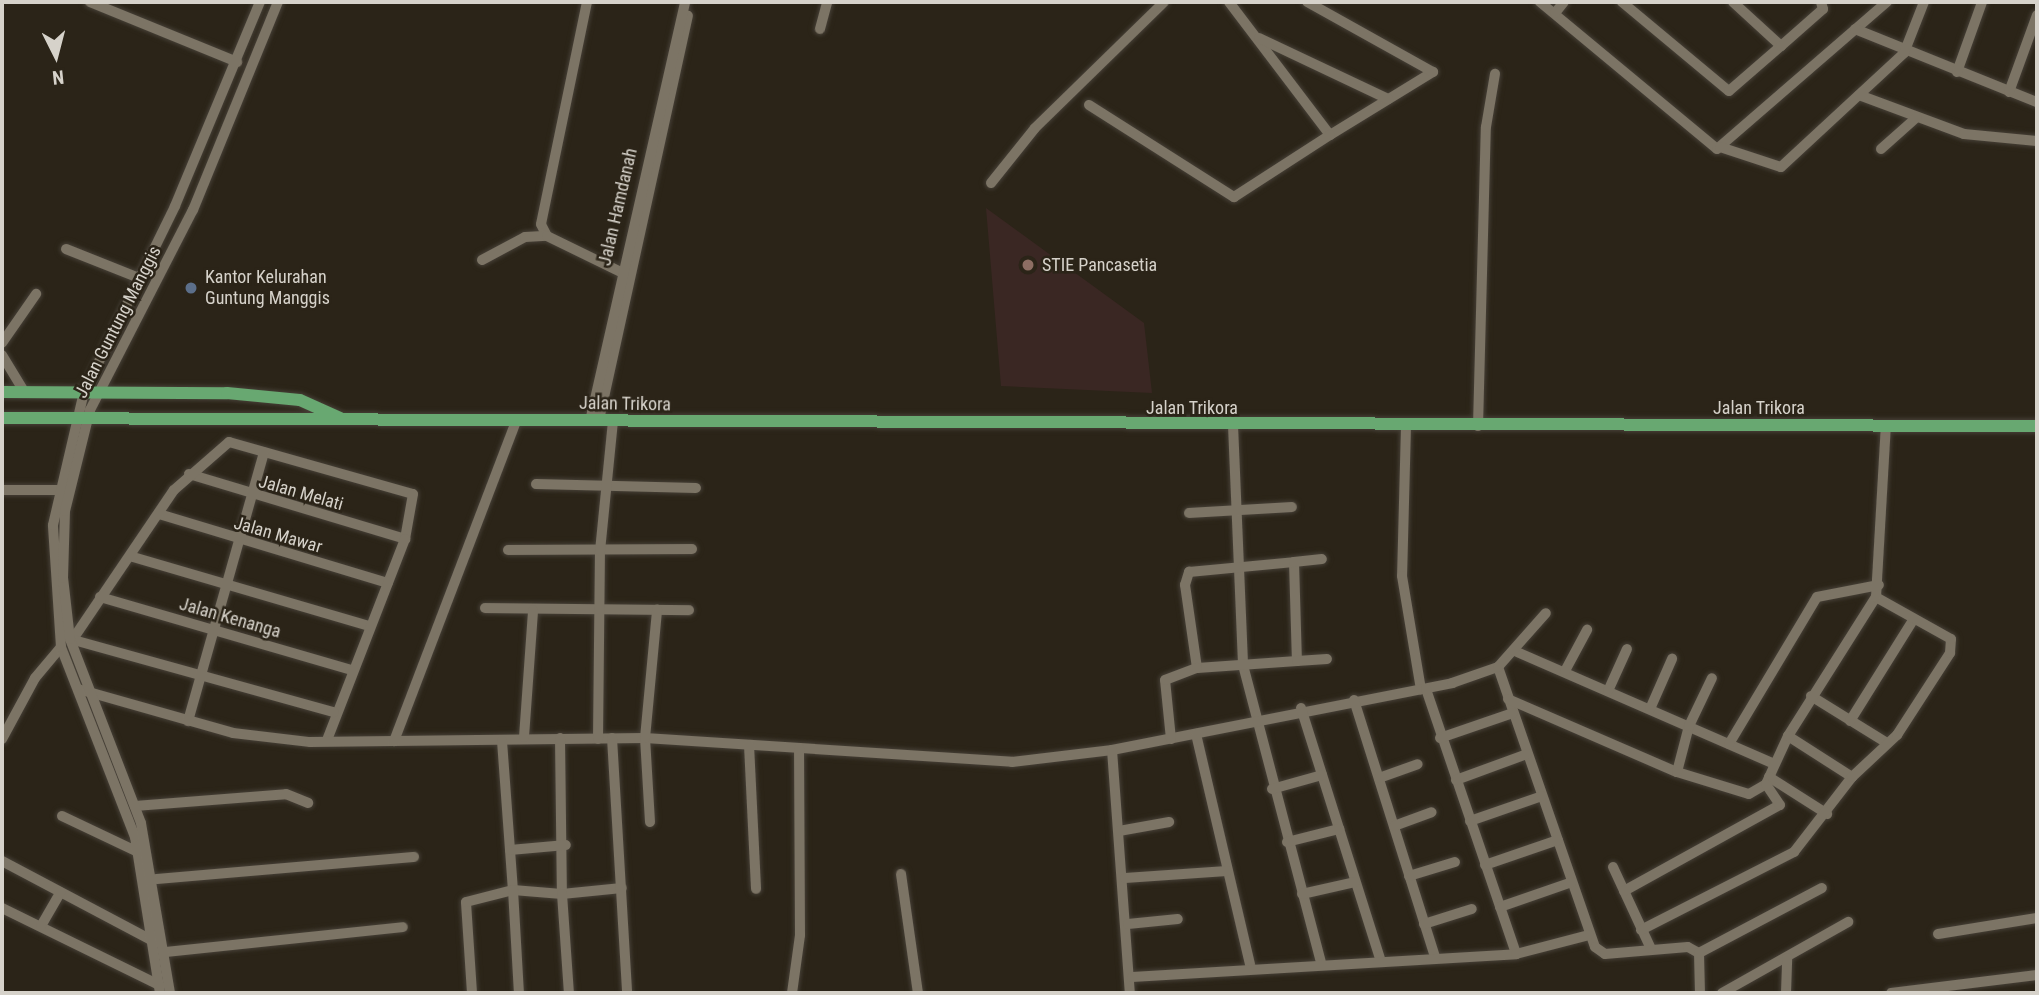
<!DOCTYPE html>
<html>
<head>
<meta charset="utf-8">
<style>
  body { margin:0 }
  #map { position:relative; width:2039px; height:995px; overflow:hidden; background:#2b2418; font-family:"Roboto Condensed",sans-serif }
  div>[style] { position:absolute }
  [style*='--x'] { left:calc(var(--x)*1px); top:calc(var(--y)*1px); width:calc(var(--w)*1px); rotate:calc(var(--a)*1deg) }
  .education>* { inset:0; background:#3a2723 }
  .roads { filter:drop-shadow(0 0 2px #464037) drop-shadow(0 0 2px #464037) }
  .minor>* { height:10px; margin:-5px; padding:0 5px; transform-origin:5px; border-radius:5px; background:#7c7465 }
  .major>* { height:12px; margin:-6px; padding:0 6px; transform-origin:6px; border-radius:6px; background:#68a871 }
  .dots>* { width:19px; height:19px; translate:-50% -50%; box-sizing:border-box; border:4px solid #2b2418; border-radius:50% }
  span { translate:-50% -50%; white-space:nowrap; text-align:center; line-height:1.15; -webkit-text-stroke:5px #2b2418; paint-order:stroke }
  .street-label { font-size:18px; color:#d6d2ca }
  .poi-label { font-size:18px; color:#d6d2ca }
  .left { translate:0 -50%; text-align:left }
  .frame { position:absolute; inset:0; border:4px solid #d6d2ca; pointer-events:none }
  .north { position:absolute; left:21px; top:21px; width:70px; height:70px; -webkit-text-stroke:5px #2b2418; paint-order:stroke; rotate:174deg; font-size:19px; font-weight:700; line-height:28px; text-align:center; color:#d6d2ca }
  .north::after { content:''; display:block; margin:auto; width:24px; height:32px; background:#d6d2ca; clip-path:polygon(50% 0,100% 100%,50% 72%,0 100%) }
</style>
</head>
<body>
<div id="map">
  <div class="education">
    <i style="clip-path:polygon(986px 208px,1144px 323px,1152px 393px,1001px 386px)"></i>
  </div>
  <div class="roads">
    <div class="minor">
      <i style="--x:90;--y:2;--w:159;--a:22.2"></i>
      <i style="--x:1229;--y:2;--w:167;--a:52.8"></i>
      <i style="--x:1330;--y:135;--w:121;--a:-31.5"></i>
      <i style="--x:1433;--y:72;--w:144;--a:-150.9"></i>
      <i style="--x:1540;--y:2;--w:230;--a:39.7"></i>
      <i style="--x:1717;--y:149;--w:225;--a:-40.9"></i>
      <i style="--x:1622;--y:2;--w:139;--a:39.8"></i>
      <i style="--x:1729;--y:91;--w:69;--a:-40.9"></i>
      <i style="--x:1781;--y:46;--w:65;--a:-137.5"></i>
      <i style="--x:1555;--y:13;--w:14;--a:-51"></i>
      <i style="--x:820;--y:29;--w:28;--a:-75"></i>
      <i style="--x:1855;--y:29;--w:196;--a:21.9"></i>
      <i style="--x:1259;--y:38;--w:143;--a:25.3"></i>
      <i style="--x:1781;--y:46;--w:56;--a:-41.4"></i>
      <i style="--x:1823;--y:9;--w:7;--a:-106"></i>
      <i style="--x:1957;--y:72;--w:74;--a:-70.3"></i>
      <i style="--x:2009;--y:92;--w:82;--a:-70"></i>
      <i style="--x:1859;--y:95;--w:112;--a:20.4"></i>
      <i style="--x:1964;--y:134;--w:73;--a:5.5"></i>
      <i style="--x:1089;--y:105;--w:172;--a:32.4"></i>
      <i style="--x:1234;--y:197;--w:114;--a:-32.9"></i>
      <i style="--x:1720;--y:147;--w:64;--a:18.2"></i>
      <i style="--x:1781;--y:167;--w:168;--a:-42.8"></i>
      <i style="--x:1904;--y:53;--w:55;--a:-68.6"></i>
      <i style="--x:1881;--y:149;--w:48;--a:-41.6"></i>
      <i style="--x:991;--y:183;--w:70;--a:-51.3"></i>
      <i style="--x:1035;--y:128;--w:180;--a:-44.3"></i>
      <i style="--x:547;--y:236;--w:13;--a:-117"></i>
      <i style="--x:541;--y:224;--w:227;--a:-78.3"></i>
      <i style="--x:66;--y:249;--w:79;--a:21.7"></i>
      <i style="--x:482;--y:260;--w:49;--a:-28.1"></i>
      <i style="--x:525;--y:237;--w:22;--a:-3"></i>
      <i style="--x:547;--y:236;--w:85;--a:26"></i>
      <i style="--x:2;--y:343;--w:60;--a:-55.2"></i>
      <i style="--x:2;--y:355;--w:44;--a:58.8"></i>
      <i style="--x:599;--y:420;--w:414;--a:-77.6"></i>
      <i style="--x:590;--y:421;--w:430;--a:-77.2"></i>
      <i style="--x:1233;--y:425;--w:240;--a:87.6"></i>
      <i style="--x:1243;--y:665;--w:307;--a:75.3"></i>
      <i style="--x:1406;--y:426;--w:150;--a:91.5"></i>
      <i style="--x:1402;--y:576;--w:115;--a:80.5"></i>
      <i style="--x:1478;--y:426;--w:299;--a:-88.5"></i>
      <i style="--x:1486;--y:127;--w:54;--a:-80.4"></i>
      <i style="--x:189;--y:474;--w:226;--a:16.7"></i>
      <i style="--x:536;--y:484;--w:160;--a:1.4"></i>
      <i style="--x:2;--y:490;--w:55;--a:0"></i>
      <i style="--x:1189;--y:513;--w:103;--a:-3.3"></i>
      <i style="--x:159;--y:514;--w:239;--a:16.8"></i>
      <i style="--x:508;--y:550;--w:184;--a:-0.3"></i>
      <i style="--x:133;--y:557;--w:246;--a:16.3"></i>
      <i style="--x:1294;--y:562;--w:99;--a:88.3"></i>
      <i style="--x:1297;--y:661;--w:100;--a:176"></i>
      <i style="--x:1197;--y:668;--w:84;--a:-98.2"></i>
      <i style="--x:1185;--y:585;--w:14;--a:-73"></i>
      <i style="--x:1189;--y:572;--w:105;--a:-5.4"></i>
      <i style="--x:1294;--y:562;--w:28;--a:-6"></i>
      <i style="--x:100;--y:597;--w:261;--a:16.2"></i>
      <i style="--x:485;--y:608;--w:204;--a:0.6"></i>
      <i style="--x:75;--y:636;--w:176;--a:-55.9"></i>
      <i style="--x:174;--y:490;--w:73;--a:-41.1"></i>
      <i style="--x:229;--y:442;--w:191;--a:15.8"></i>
      <i style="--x:413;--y:494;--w:46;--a:100.1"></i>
      <i style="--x:405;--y:539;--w:216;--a:111.2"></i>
      <i style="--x:70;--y:639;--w:274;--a:15.5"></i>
      <i style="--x:1517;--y:652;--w:281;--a:23.5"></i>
      <i style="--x:1297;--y:661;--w:30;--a:-4"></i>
      <i style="--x:1498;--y:667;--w:296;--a:70.9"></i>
      <i style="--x:1595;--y:947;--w:12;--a:35"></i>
      <i style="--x:1605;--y:954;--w:83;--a:-4.8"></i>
      <i style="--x:1688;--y:947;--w:13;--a:29"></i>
      <i style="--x:1699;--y:953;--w:40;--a:88.6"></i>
      <i style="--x:1565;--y:671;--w:47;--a:-61.8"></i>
      <i style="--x:78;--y:689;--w:161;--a:15.8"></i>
      <i style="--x:233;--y:733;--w:78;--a:6.7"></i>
      <i style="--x:310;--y:742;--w:335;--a:-0.7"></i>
      <i style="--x:645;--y:738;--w:368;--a:3.7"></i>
      <i style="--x:1012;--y:762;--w:101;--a:-6.8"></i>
      <i style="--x:1112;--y:750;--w:347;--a:-11.1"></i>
      <i style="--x:1452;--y:683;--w:49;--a:-19.2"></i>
      <i style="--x:1498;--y:667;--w:72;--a:-48.4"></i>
      <i style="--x:1426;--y:689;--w:280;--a:71.2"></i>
      <i style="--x:1608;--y:691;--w:46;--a:-65.7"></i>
      <i style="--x:1811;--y:696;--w:86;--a:31.7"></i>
      <i style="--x:1508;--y:699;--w:184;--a:23.4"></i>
      <i style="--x:1677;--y:772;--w:75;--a:17"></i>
      <i style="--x:1749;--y:794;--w:20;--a:-30"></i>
      <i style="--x:1766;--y:784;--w:53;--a:-65.4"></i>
      <i style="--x:1788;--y:736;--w:165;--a:-57.7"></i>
      <i style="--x:1354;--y:700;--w:269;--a:72.5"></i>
      <i style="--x:1301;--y:708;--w:263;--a:72.5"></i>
      <i style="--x:1650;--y:709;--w:55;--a:-66.3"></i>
      <i style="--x:188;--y:721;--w:279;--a:-74.2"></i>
      <i style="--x:1850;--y:721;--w:119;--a:-58"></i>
      <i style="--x:1196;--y:734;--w:237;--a:76.8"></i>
      <i style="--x:1788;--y:736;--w:76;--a:32.6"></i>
      <i style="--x:524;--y:737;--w:127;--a:-85.9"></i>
      <i style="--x:560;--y:738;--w:156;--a:89.3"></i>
      <i style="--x:562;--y:894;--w:60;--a:-5.7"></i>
      <i style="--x:612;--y:738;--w:255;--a:86.6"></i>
      <i style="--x:1440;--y:738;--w:77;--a:-18.9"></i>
      <i style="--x:2;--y:739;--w:69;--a:-61.6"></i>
      <i style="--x:35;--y:678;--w:40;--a:-50"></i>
      <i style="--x:598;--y:739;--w:188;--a:-89.4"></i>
      <i style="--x:600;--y:551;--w:131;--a:-84.3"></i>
      <i style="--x:1171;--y:739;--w:59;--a:-95.8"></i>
      <i style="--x:1165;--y:680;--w:34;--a:-21"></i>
      <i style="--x:394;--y:741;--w:342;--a:-69.1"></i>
      <i style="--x:502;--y:741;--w:149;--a:85.8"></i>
      <i style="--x:513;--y:890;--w:49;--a:4.7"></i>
      <i style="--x:562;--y:894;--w:99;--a:86"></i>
      <i style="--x:1729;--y:744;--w:171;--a:-59.1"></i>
      <i style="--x:1817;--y:597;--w:63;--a:-11"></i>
      <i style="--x:749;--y:745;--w:144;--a:87.2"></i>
      <i style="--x:1112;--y:750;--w:244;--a:85.8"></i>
      <i style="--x:1677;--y:772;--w:48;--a:-75.4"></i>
      <i style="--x:1689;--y:726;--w:53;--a:-64.4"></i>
      <i style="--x:1769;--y:777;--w:69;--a:32.5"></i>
      <i style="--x:1379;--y:778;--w:41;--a:-19.7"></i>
      <i style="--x:1456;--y:780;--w:76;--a:-20.1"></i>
      <i style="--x:1272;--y:789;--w:52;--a:-15.6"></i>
      <i style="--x:135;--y:806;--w:151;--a:-4.5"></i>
      <i style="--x:286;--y:794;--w:24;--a:22"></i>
      <i style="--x:62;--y:816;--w:84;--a:25.3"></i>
      <i style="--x:1470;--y:821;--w:76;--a:-19.1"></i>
      <i style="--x:650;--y:822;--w:84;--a:-93.4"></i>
      <i style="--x:645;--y:738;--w:129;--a:-84.6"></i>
      <i style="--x:1394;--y:826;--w:40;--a:-20.2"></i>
      <i style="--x:1119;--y:831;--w:51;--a:-10.2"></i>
      <i style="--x:1287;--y:842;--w:54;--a:-14"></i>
      <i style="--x:510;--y:850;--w:56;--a:-5.1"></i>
      <i style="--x:2;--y:861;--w:171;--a:27.9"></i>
      <i style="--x:1485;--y:865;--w:77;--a:-18.9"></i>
      <i style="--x:1613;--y:867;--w:90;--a:65.1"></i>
      <i style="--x:901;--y:874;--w:120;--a:81.9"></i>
      <i style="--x:1409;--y:876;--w:48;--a:-16.9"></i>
      <i style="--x:1125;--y:878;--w:102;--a:-3.9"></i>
      <i style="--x:156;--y:879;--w:259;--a:-4.9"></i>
      <i style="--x:1624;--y:891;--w:178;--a:-28.9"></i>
      <i style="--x:1780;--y:805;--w:25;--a:-124"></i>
      <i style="--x:1302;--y:894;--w:54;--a:-12.8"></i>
      <i style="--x:1500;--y:907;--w:76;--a:-19.1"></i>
      <i style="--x:2;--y:908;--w:175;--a:26.1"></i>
      <i style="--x:1128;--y:924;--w:50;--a:-5.7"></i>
      <i style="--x:1424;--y:924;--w:50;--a:-17.4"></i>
      <i style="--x:41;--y:926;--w:39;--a:-60"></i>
      <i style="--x:1641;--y:930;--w:172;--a:-27"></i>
      <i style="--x:1794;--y:852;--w:95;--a:-52.3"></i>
      <i style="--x:1852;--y:777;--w:62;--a:-43"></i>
      <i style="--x:1897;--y:735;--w:98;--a:-57.1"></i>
      <i style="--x:1950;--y:653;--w:14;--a:-86"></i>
      <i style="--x:1951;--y:639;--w:86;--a:-150.8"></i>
      <i style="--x:1876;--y:597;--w:171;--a:-86.7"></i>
      <i style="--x:1938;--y:934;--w:100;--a:-9.2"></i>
      <i style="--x:166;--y:952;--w:238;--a:-6"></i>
      <i style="--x:1699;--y:953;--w:139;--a:-27.9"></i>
      <i style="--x:1132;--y:977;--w:385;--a:-3.4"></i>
      <i style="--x:1516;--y:954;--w:75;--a:-14.6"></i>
      <i style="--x:160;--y:993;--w:158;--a:-99.1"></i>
      <i style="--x:135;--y:837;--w:204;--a:-111.3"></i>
      <i style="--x:61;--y:647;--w:122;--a:-93.8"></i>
      <i style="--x:53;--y:525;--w:137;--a:-76.9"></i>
      <i style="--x:84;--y:392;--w:207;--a:-63.9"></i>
      <i style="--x:175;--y:206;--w:221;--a:-67.4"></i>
      <i style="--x:170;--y:993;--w:172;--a:-99.7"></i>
      <i style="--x:141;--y:823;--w:197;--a:-111.1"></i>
      <i style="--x:70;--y:639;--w:61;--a:-96.5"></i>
      <i style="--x:63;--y:578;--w:67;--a:-88.3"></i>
      <i style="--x:65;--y:511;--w:104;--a:-76.1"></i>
      <i style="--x:90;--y:410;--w:225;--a:-62.8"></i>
      <i style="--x:193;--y:210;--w:225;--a:-67.8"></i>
      <i style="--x:472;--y:993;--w:91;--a:-93.8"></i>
      <i style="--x:466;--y:902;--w:49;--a:-14.3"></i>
      <i style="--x:513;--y:890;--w:103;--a:86.7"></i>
      <i style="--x:792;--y:993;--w:59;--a:-82.1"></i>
      <i style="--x:800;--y:935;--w:187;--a:-90.3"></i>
      <i style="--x:1722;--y:993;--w:145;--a:-29.4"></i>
      <i style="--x:1786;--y:993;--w:35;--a:-88"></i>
      <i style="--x:1891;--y:993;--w:147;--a:-7"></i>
    </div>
    <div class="major">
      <i style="--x:2;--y:392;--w:225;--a:0.3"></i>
      <i style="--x:227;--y:393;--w:73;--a:5.5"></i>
      <i style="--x:300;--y:400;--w:44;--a:24.2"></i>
      <i style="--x:2;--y:418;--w:2035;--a:0.23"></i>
    </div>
  </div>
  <div class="dots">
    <i style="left:1028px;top:265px;background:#8d6e63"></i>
    <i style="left:191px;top:288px;background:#5c6f8a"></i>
  </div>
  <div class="street-label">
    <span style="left:618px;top:207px;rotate:-77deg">Jalan Hamdanah</span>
    <span style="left:118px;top:322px;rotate:-63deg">Jalan Guntung Manggis</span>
    <span style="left:625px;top:404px;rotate:1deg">Jalan Trikora</span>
    <span style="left:1192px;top:408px">Jalan Trikora</span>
    <span style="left:1759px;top:408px">Jalan Trikora</span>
    <span style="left:301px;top:493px;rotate:16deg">Jalan Melati</span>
    <span style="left:278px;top:535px;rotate:16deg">Jalan Mawar</span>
    <span style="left:230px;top:618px;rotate:16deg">Jalan Kenanga</span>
  </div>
  <div class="poi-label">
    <span class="left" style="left:1042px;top:265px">STIE Pancasetia</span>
    <span class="left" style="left:205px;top:288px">Kantor Kelurahan<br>Guntung Manggis</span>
  </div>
  <div class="frame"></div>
  <div class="north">N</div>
</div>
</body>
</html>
